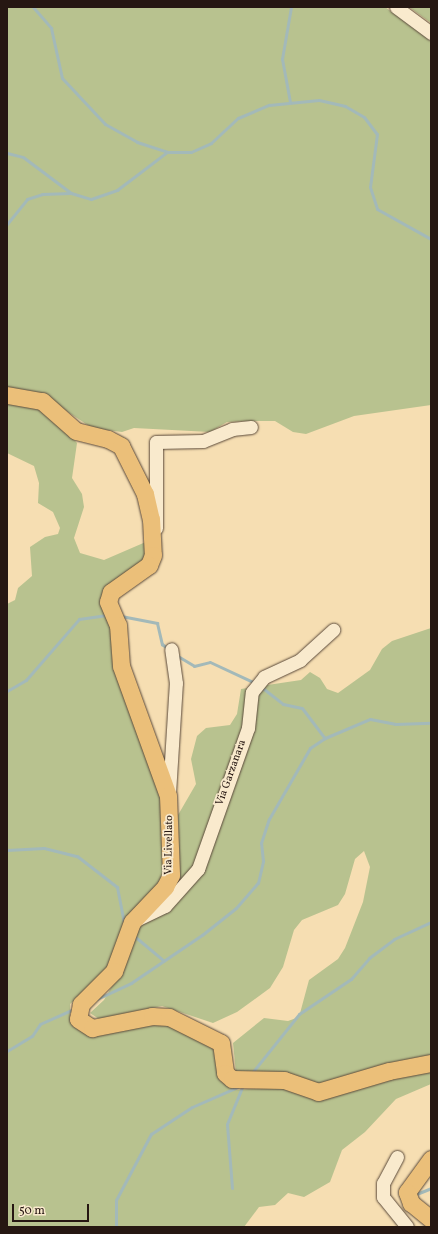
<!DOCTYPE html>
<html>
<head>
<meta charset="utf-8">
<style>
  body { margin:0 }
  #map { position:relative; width:438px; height:1234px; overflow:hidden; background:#f6deb2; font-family:Vollkorn,serif }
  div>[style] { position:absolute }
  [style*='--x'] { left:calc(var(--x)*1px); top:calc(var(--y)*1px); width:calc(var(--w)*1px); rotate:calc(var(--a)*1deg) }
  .green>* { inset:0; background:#b8c28f }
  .stream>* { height:3px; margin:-1.5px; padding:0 1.5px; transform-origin:1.5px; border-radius:1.5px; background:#a3b9b9 }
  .roads { filter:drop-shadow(0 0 1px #5a493a) drop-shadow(0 0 1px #5a493a) }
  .minor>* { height:13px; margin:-6.5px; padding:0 6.5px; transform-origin:6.5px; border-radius:6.5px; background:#f9eacd }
  .major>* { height:17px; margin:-8.5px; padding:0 8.5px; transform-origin:8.5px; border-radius:8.5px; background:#ebbf79 }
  span { translate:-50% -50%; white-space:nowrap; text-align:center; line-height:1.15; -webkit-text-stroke:3.5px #f9eacd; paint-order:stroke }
  .street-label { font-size:11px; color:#261712 }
  .frame { position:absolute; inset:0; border:8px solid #261712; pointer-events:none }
  .scale { position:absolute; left:12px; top:1204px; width:77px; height:18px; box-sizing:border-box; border:2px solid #261712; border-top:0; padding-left:5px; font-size:12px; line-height:14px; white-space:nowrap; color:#261712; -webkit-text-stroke:3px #f9eacd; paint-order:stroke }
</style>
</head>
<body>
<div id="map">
  <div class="green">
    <i style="clip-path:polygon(7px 7px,385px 7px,431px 41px,431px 405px,354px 416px,306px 434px,293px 432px,275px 421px,249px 421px,227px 422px,210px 432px,134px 428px,122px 432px,92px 428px,47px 398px,7px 391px)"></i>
    <i style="clip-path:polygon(409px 7px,431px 7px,431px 23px)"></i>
    <i style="clip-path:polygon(7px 400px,38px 407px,52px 416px,77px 443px,72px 478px,82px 494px,84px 507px,74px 538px,80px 553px,104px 560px,148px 541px,143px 562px,109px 585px,164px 807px,166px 871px,112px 968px,70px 1004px,70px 1022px,85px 1032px,160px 1020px,215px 1048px,224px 1083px,235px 1090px,375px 1080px,431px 1070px,431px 1084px,396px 1099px,365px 1132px,342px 1150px,330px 1182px,304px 1197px,288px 1193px,275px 1205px,259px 1207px,244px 1227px,7px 1227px,7px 604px,15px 600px,18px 588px,32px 576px,30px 547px,45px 537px,58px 534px,60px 528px,53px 512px,38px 503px,39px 483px,34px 466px,7px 453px)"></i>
    <i style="clip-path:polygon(431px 628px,431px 1060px,326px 1086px,236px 1073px,233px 1043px,264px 1018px,288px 1021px,299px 1017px,309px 980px,338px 959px,345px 948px,363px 902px,370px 867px,364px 851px,355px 859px,345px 894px,338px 905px,302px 920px,294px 930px,283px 967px,270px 988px,237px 1012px,213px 1023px,162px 1006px,99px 1019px,90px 1013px,104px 1000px,116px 979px,141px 920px,180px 879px,178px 815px,196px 784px,191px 759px,197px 736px,206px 728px,230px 725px,237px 714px,241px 689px,301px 680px,310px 672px,320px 678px,327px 689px,338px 693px,370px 670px,382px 649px,392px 641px)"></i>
  </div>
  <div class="stream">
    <i style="--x:33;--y:7;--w:28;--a:49"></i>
    <i style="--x:51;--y:28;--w:51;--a:77.6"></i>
    <i style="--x:62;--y:78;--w:63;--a:46.9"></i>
    <i style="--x:105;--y:124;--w:37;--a:29"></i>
    <i style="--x:137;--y:142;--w:32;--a:18"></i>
    <i style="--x:167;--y:152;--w:24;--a:0"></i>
    <i style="--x:191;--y:152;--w:22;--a:-24"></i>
    <i style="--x:211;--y:143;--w:37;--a:-43"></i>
    <i style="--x:238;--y:118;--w:34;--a:-23"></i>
    <i style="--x:269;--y:105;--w:50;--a:-5.7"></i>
    <i style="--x:319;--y:100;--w:27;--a:13"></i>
    <i style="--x:345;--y:106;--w:22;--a:30"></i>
    <i style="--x:364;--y:117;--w:21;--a:53"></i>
    <i style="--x:377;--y:134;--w:53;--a:97.5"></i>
    <i style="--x:370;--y:187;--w:23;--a:72"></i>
    <i style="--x:377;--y:209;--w:62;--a:29.1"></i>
    <i style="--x:290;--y:102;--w:44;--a:-100.5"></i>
    <i style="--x:282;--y:59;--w:53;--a:-80.2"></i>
    <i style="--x:7;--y:153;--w:16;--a:14"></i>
    <i style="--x:23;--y:157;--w:60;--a:36.9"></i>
    <i style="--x:71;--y:193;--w:21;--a:17"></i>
    <i style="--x:91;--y:199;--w:28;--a:-19"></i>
    <i style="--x:117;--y:190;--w:63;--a:-37.2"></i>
    <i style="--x:7;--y:224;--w:32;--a:-51"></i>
    <i style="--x:27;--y:199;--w:16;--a:-18"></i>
    <i style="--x:42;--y:194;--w:29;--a:-2"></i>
    <i style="--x:121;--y:616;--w:37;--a:11"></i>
    <i style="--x:157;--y:623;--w:22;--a:77"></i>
    <i style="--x:162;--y:644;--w:8;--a:40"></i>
    <i style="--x:176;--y:655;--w:21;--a:31"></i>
    <i style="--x:194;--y:666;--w:16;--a:-14"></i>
    <i style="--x:210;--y:662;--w:50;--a:25"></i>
    <i style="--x:260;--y:686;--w:29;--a:38"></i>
    <i style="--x:283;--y:704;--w:19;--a:12"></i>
    <i style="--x:302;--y:708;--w:38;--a:53"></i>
    <i style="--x:7;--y:691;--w:22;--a:-30"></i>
    <i style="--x:26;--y:680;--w:81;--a:-49"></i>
    <i style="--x:79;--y:619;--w:28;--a:-8"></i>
    <i style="--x:7;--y:850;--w:37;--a:-3"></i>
    <i style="--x:44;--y:848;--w:34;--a:14"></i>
    <i style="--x:77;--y:856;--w:51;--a:37.8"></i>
    <i style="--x:117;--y:887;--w:37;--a:79"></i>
    <i style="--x:133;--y:935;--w:40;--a:40"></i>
    <i style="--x:97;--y:999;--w:38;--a:-25"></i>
    <i style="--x:131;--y:983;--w:86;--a:-34.1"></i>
    <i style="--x:202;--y:935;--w:43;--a:-38.5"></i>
    <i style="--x:236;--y:908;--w:33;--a:-49"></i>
    <i style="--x:258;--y:883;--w:23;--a:-77"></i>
    <i style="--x:263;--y:861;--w:18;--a:-96"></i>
    <i style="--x:261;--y:843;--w:25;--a:-72"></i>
    <i style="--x:269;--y:819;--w:82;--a:-60"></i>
    <i style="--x:310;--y:748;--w:18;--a:-34"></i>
    <i style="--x:325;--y:738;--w:49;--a:-22.9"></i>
    <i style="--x:370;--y:719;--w:25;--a:11"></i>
    <i style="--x:395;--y:724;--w:36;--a:-2"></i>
    <i style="--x:7;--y:1051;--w:29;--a:-31"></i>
    <i style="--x:32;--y:1036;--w:14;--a:-56"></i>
    <i style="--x:40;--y:1024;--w:36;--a:-24"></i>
    <i style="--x:251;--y:1074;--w:77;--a:-51.3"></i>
    <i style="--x:299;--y:1014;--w:63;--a:-33.9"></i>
    <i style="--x:351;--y:979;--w:28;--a:-49"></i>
    <i style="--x:369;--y:958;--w:31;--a:-37"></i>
    <i style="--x:394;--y:939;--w:41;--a:-24.7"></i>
    <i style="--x:232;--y:1188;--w:64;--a:-94.5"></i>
    <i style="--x:227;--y:1124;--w:42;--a:-67.7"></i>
    <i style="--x:414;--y:1195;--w:18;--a:-22"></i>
    <i style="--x:116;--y:1227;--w:27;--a:-90"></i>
    <i style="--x:116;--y:1200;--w:75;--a:-62.1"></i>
    <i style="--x:151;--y:1134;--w:49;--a:-33.4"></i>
    <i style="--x:192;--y:1107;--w:52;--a:-23.6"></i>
  </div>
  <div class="roads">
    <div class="minor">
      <i style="--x:396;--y:7;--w:44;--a:36.6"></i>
      <i style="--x:156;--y:528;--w:86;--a:-90"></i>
      <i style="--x:156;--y:442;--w:47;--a:-1.2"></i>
      <i style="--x:203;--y:441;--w:31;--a:-22"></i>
      <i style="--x:232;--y:429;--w:19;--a:-6"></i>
      <i style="--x:169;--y:793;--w:110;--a:-86.4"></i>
      <i style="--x:176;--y:683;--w:34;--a:-98"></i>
      <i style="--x:138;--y:919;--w:30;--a:-26"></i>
      <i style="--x:165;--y:906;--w:50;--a:-48.3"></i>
      <i style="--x:198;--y:869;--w:150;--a:-70.5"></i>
      <i style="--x:248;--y:728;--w:36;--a:-84"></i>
      <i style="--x:252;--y:692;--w:19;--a:-51"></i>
      <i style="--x:264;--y:677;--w:40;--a:-25"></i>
      <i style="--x:300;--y:660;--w:45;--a:-42.3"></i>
      <i style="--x:397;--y:1157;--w:30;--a:118"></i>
      <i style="--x:383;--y:1183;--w:14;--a:90"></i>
      <i style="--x:383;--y:1197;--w:38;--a:51"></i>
    </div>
    <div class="major">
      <i style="--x:7;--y:395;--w:36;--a:10"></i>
      <i style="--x:42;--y:401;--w:45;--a:41.4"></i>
      <i style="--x:76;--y:431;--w:33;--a:14"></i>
      <i style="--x:108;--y:439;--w:15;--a:28"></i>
      <i style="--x:121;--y:446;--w:54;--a:63.4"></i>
      <i style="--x:145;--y:494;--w:26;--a:77"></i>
      <i style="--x:151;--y:519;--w:36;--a:87"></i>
      <i style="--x:153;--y:555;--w:11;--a:112"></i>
      <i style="--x:149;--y:565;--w:47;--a:144.6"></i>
      <i style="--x:111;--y:592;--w:10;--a:107"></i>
      <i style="--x:108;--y:602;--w:25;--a:67"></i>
      <i style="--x:118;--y:625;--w:41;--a:85.8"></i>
      <i style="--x:121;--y:666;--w:138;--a:70.1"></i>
      <i style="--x:168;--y:796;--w:79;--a:87.8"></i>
      <i style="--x:171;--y:875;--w:13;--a:117"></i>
      <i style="--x:165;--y:887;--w:48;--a:133.3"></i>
      <i style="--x:132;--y:922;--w:52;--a:110.2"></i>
      <i style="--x:114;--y:971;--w:47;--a:135"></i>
      <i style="--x:81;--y:1004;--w:15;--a:101"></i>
      <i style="--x:78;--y:1019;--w:17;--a:33"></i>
      <i style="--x:92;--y:1028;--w:61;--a:-11.3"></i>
      <i style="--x:152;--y:1016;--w:17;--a:3"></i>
      <i style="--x:169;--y:1017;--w:58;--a:26.6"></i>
      <i style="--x:221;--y:1043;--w:30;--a:82"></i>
      <i style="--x:225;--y:1073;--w:9;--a:41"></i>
      <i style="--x:232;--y:1079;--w:52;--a:1.1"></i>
      <i style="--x:284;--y:1080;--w:36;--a:19"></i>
      <i style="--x:318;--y:1092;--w:74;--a:-16.5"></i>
      <i style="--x:389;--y:1071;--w:43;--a:-10.8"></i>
      <i style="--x:431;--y:1159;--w:41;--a:126"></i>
      <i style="--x:407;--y:1192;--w:12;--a:70"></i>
      <i style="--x:411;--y:1203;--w:26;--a:39"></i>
    </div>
  </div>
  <div class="street-label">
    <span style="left:232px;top:773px;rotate:-70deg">Via Garzanara</span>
    <span style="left:170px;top:845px;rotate:-89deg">Via Livellato</span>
  </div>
  <div class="frame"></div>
  <div class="scale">50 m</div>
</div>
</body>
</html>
